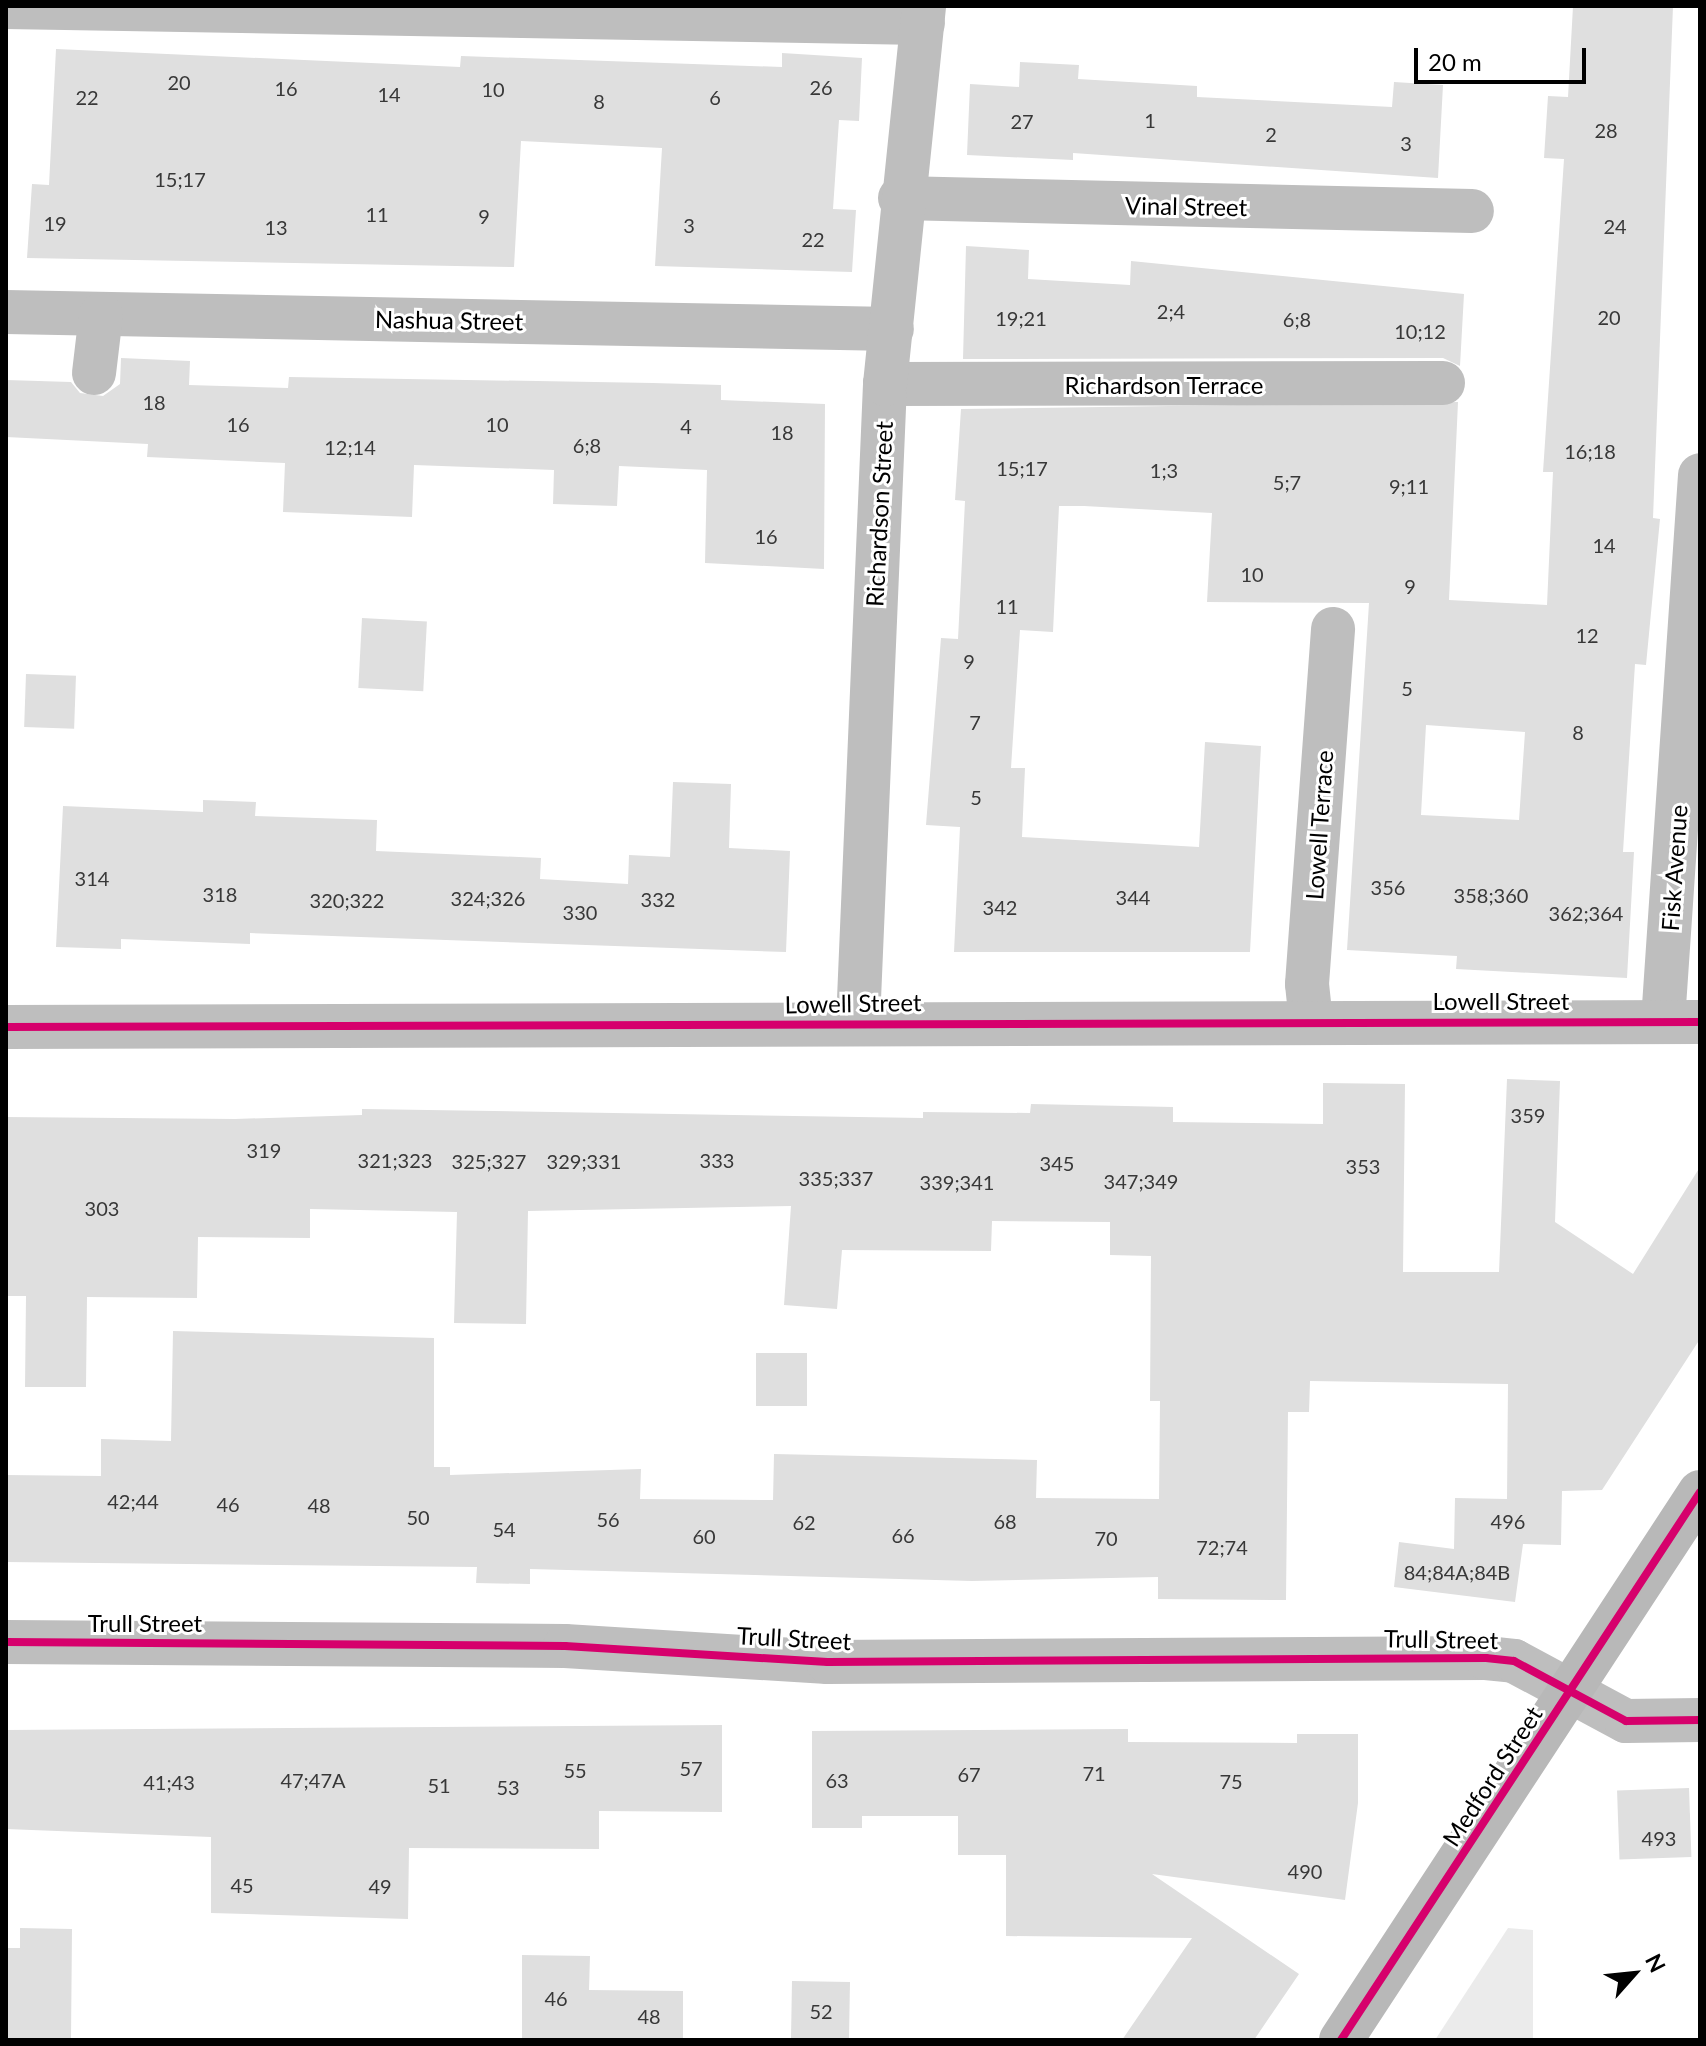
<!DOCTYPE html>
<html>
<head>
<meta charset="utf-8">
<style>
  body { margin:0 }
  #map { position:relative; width:1706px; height:2046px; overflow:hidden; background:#fff; font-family:Lato,sans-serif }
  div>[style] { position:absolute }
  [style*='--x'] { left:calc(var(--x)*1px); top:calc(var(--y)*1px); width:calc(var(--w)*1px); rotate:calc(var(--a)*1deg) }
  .green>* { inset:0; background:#ebebeb }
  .building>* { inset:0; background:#dfdfdf; transform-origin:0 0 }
  .minor>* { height:44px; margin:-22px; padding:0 22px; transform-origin:22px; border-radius:22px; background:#bebebe }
  .tertiary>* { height:44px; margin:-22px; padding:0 22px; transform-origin:22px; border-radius:22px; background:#bebebe }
  .secondary>* { height:44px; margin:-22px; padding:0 22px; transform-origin:22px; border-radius:22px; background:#b8b8b8 }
  .cycleway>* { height:8px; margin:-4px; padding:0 4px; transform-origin:4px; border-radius:4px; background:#d6006c }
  span { translate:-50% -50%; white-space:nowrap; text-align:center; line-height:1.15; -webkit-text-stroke:6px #fff; paint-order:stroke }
  .number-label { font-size:20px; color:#383838 }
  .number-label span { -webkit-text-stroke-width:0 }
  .street-label { font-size:24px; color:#000 }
  .frame { position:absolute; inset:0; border:8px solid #000; pointer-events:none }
  .north { position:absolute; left:1594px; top:1934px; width:80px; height:80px; -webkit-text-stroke:6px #fff; paint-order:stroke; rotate:63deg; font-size:22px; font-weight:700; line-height:32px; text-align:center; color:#000 }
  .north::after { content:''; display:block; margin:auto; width:28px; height:36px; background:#000; clip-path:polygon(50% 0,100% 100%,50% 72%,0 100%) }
  .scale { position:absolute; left:1414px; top:48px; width:172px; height:36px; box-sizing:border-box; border:4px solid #000; border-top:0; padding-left:10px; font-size:24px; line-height:28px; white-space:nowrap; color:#000; -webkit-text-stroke:6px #fff; paint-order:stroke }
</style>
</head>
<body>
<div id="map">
  <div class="green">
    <i style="clip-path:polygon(1508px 1928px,1533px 1930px,1533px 2040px,1435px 2040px)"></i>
  </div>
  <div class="building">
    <i style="clip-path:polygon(evenodd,1573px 6px,1673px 6px,1653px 518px,1660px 519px,1646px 665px,1635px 664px,1623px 852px,1634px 852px,1627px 978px,1456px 969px,1457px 956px,1347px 950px,1369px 603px,1207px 602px,1212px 513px,1084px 506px,1059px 506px,1053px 632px,1020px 630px,1011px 768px,1025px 768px,1022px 837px,1199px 847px,1205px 742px,1261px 746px,1250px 952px,954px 952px,960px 827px,926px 825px,941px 638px,958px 639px,965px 501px,955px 500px,961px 409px,1458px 402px,1449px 600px,1547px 605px,1553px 472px,1543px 472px,1564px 159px,1544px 158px,1548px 96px,1568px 97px,1573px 6px,1426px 725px,1525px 732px,1519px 820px,1421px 815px,1426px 725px)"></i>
    <i style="clip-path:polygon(56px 49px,460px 67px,461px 56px,782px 67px,782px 53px,862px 58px,859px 121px,839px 120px,833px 209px,856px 210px,852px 272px,655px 266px,662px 148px,521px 141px,514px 267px,27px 258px,32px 184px,49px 185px)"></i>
    <i style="clip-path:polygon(1020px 62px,1079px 65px,1078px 79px,1197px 86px,1197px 97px,1392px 107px,1394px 82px,1443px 85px,1438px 178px,1073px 153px,1073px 160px,967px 155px,970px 84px,1019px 87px)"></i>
    <i style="clip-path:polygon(966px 246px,1029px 250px,1028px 279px,1130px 285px,1131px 261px,1464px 294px,1460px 366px,1443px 358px,963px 359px)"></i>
    <i style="clip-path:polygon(121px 358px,190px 361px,189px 385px,288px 388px,289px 377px,653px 383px,721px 385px,721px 400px,825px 404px,824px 569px,705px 563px,707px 470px,619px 466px,617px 506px,553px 504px,554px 470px,414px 465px,412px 517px,283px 512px,285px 463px,147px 457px,148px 444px,6px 437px,6px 380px,71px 382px,80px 393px,103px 396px,120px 384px)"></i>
    <i style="left:362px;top:618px;width:65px;height:70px;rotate:3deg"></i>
    <i style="left:26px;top:674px;width:50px;height:53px;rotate:2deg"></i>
    <i style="clip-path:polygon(673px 782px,731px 784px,729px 848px,790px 851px,786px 952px,250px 933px,250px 944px,121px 939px,121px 949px,56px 947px,63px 806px,203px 812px,203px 800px,256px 802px,255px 816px,377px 820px,376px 851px,541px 858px,540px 879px,628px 884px,629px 855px,670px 857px)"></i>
    <i style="clip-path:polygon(1507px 1079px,1560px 1081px,1555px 1222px,1633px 1274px,1700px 1167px,1700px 1339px,1602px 1490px,1562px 1491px,1561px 1545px,1523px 1544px,1515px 1602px,1394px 1587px,1399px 1542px,1454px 1549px,1455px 1498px,1507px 1499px,1508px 1384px,1310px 1381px,1309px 1412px,1288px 1412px,1286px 1600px,1158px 1599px,1158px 1577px,972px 1581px,530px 1569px,530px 1584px,476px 1583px,477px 1567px,6px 1562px,6px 1475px,101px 1476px,101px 1439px,171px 1441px,173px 1331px,434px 1338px,434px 1467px,450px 1467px,450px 1475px,641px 1469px,640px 1499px,773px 1500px,774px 1454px,1037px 1460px,1036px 1498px,1159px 1499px,1160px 1401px,1150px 1401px,1151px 1256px,1110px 1255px,1110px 1222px,992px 1221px,991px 1251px,842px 1250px,837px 1309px,784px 1305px,791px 1206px,528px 1211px,526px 1324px,454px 1323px,457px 1212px,310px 1209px,310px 1238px,198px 1237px,197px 1298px,87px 1297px,86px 1387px,25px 1387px,26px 1296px,6px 1296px,6px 1117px,235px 1119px,362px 1115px,362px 1109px,923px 1118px,923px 1112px,1030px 1113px,1031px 1104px,1173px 1107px,1173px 1122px,1323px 1124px,1323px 1083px,1405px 1084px,1403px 1272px,1499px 1272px)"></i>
    <i style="left:756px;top:1353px;width:51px;height:53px"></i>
    <i style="clip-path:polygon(722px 1725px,722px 1812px,599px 1811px,599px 1849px,409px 1848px,408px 1919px,211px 1913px,211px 1837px,6px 1829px,6px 1730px)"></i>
    <i style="clip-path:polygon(1128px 1729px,1128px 1742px,1297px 1743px,1297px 1734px,1358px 1734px,1358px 1803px,1345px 1900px,1152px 1874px,1299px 1974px,1254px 2040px,1122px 2040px,1192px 1938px,1006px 1936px,1006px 1855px,958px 1855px,958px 1816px,862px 1816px,862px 1828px,812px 1828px,812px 1731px)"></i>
    <i style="left:1689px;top:1788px;width:69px;height:72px;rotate:88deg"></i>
    <i style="clip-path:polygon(20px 1928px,72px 1929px,71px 2040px,6px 2040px,6px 1948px,20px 1948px)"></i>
    <i style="clip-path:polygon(522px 1955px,590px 1956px,589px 1990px,683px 1991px,683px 2040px,522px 2040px)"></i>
    <i style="left:792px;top:1981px;width:58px;height:59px;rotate:1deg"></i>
  </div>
  <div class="minor">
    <i style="--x:6;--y:7;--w:917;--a:1"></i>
    <i style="--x:900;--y:198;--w:572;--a:1.3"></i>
    <i style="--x:6;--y:312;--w:886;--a:1.1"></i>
    <i style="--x:94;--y:373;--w:59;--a:-83.2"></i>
    <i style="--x:885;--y:384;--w:558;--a:-0.1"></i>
    <i style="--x:1663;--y:1021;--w:547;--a:-86.12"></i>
    <i style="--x:1311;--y:1022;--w:38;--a:-96"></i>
    <i style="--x:1307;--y:984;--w:356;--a:-85.8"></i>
    <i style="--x:858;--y:1023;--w:640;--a:-87.58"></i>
    <i style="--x:885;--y:384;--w:380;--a:-84.1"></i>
    <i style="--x:6;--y:1642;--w:559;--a:0.41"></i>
    <i style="--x:565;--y:1646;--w:263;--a:3.5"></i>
    <i style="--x:828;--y:1662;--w:658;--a:-0.35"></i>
    <i style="--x:1486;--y:1658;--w:28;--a:6"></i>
    <i style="--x:1514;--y:1661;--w:127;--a:28.2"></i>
    <i style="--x:1626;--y:1721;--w:74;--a:-0.8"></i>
  </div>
  <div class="tertiary">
    <i style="--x:6;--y:1027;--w:1694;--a:-0.17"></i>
  </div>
  <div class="secondary">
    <i style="--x:1341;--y:2040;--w:655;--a:-56.77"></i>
  </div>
  <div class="cycleway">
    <i style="--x:6;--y:1027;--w:1694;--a:-0.17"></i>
    <i style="--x:6;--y:1642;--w:559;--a:0.41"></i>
    <i style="--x:565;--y:1646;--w:263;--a:3.5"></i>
    <i style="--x:828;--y:1662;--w:658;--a:-0.35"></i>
    <i style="--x:1486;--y:1658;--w:28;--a:6"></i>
    <i style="--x:1514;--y:1661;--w:127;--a:28.2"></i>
    <i style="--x:1626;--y:1721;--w:74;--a:-0.8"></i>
    <i style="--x:1341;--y:2040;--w:655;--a:-56.77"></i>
  </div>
  <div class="number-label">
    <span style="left:179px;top:82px">20</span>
    <span style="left:821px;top:87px">26</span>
    <span style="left:286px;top:88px">16</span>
    <span style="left:493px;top:89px">10</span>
    <span style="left:389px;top:94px">14</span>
    <span style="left:87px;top:97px">22</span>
    <span style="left:715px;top:97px">6</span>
    <span style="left:599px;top:101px">8</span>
    <span style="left:1150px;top:120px">1</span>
    <span style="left:1022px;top:121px">27</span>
    <span style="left:1606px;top:130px">28</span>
    <span style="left:1271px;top:134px">2</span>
    <span style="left:1406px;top:143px">3</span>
    <span style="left:180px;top:179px">15;17</span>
    <span style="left:377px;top:214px">11</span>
    <span style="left:484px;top:216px">9</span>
    <span style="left:55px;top:223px">19</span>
    <span style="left:689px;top:225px">3</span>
    <span style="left:1615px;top:226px">24</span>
    <span style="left:276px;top:227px">13</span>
    <span style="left:813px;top:239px">22</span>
    <span style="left:1171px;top:311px">2;4</span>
    <span style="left:1609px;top:317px">20</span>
    <span style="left:1021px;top:318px">19;21</span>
    <span style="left:1297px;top:319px">6;8</span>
    <span style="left:1420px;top:331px">10;12</span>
    <span style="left:154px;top:402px">18</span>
    <span style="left:238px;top:424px">16</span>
    <span style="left:497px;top:424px">10</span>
    <span style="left:686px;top:426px">4</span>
    <span style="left:782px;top:432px">18</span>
    <span style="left:587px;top:445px">6;8</span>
    <span style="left:350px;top:447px">12;14</span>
    <span style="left:1590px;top:451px">16;18</span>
    <span style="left:1022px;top:468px">15;17</span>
    <span style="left:1164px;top:470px">1;3</span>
    <span style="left:1287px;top:482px">5;7</span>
    <span style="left:1409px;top:486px">9;11</span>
    <span style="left:766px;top:536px">16</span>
    <span style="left:1604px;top:545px">14</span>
    <span style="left:1252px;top:574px">10</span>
    <span style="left:1410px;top:586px">9</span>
    <span style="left:1007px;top:606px">11</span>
    <span style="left:1587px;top:635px">12</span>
    <span style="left:969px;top:661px">9</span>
    <span style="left:1407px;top:688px">5</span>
    <span style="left:975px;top:722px">7</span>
    <span style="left:1578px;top:732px">8</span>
    <span style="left:976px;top:797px">5</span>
    <span style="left:92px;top:878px">314</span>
    <span style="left:1388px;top:887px">356</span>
    <span style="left:220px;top:894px">318</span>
    <span style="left:1491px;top:895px">358;360</span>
    <span style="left:1133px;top:897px">344</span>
    <span style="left:488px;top:898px">324;326</span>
    <span style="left:658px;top:899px">332</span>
    <span style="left:347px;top:900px">320;322</span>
    <span style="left:1000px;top:907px">342</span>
    <span style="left:580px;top:912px">330</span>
    <span style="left:1586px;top:913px">362;364</span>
    <span style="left:1528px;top:1115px">359</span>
    <span style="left:264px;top:1150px">319</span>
    <span style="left:395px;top:1160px">321;323</span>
    <span style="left:717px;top:1160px">333</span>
    <span style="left:489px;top:1161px">325;327</span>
    <span style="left:584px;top:1161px">329;331</span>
    <span style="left:1057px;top:1163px">345</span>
    <span style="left:1363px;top:1166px">353</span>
    <span style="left:836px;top:1178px">335;337</span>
    <span style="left:1141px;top:1181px">347;349</span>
    <span style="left:957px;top:1182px">339;341</span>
    <span style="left:102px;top:1208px">303</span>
    <span style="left:133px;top:1501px">42;44</span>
    <span style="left:228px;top:1504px">46</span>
    <span style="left:319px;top:1505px">48</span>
    <span style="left:418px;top:1517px">50</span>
    <span style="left:608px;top:1519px">56</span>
    <span style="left:1005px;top:1521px">68</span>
    <span style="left:1508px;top:1521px">496</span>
    <span style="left:804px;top:1522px">62</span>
    <span style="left:504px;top:1529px">54</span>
    <span style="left:903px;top:1535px">66</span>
    <span style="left:704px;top:1536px">60</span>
    <span style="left:1106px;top:1538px">70</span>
    <span style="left:1222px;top:1547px">72;74</span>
    <span style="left:1457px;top:1572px">84;84A;84B</span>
    <span style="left:691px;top:1768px">57</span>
    <span style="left:575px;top:1770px">55</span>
    <span style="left:1094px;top:1773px">71</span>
    <span style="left:969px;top:1774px">67</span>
    <span style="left:313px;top:1780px">47;47A</span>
    <span style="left:837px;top:1780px">63</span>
    <span style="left:1231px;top:1781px">75</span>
    <span style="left:169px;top:1782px">41;43</span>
    <span style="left:439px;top:1785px">51</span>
    <span style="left:508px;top:1787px">53</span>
    <span style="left:1659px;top:1838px">493</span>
    <span style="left:1305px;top:1871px">490</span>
    <span style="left:242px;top:1885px">45</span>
    <span style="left:380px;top:1886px">49</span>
    <span style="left:556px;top:1998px">46</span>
    <span style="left:821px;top:2011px">52</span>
    <span style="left:649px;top:2016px">48</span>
  </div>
  <div class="street-label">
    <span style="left:1186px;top:206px;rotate:1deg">Vinal Street</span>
    <span style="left:449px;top:320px;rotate:1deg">Nashua Street</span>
    <span style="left:1164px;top:385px">Richardson Terrace</span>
    <span style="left:879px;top:514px;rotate:-87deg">Richardson Street</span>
    <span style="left:1319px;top:825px;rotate:-86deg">Lowell Terrace</span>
    <span style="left:1674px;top:868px;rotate:-86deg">Fisk Avenue</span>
    <span style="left:1501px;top:1001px">Lowell Street</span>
    <span style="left:853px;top:1003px;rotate:-1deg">Lowell Street</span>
    <span style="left:145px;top:1623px">Trull Street</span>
    <span style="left:794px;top:1638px;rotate:3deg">Trull Street</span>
    <span style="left:1441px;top:1639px;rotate:1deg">Trull Street</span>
    <span style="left:1492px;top:1776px;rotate:-57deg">Medford Street</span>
  </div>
  <div class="frame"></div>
  <div class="north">N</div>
  <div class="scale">20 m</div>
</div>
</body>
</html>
